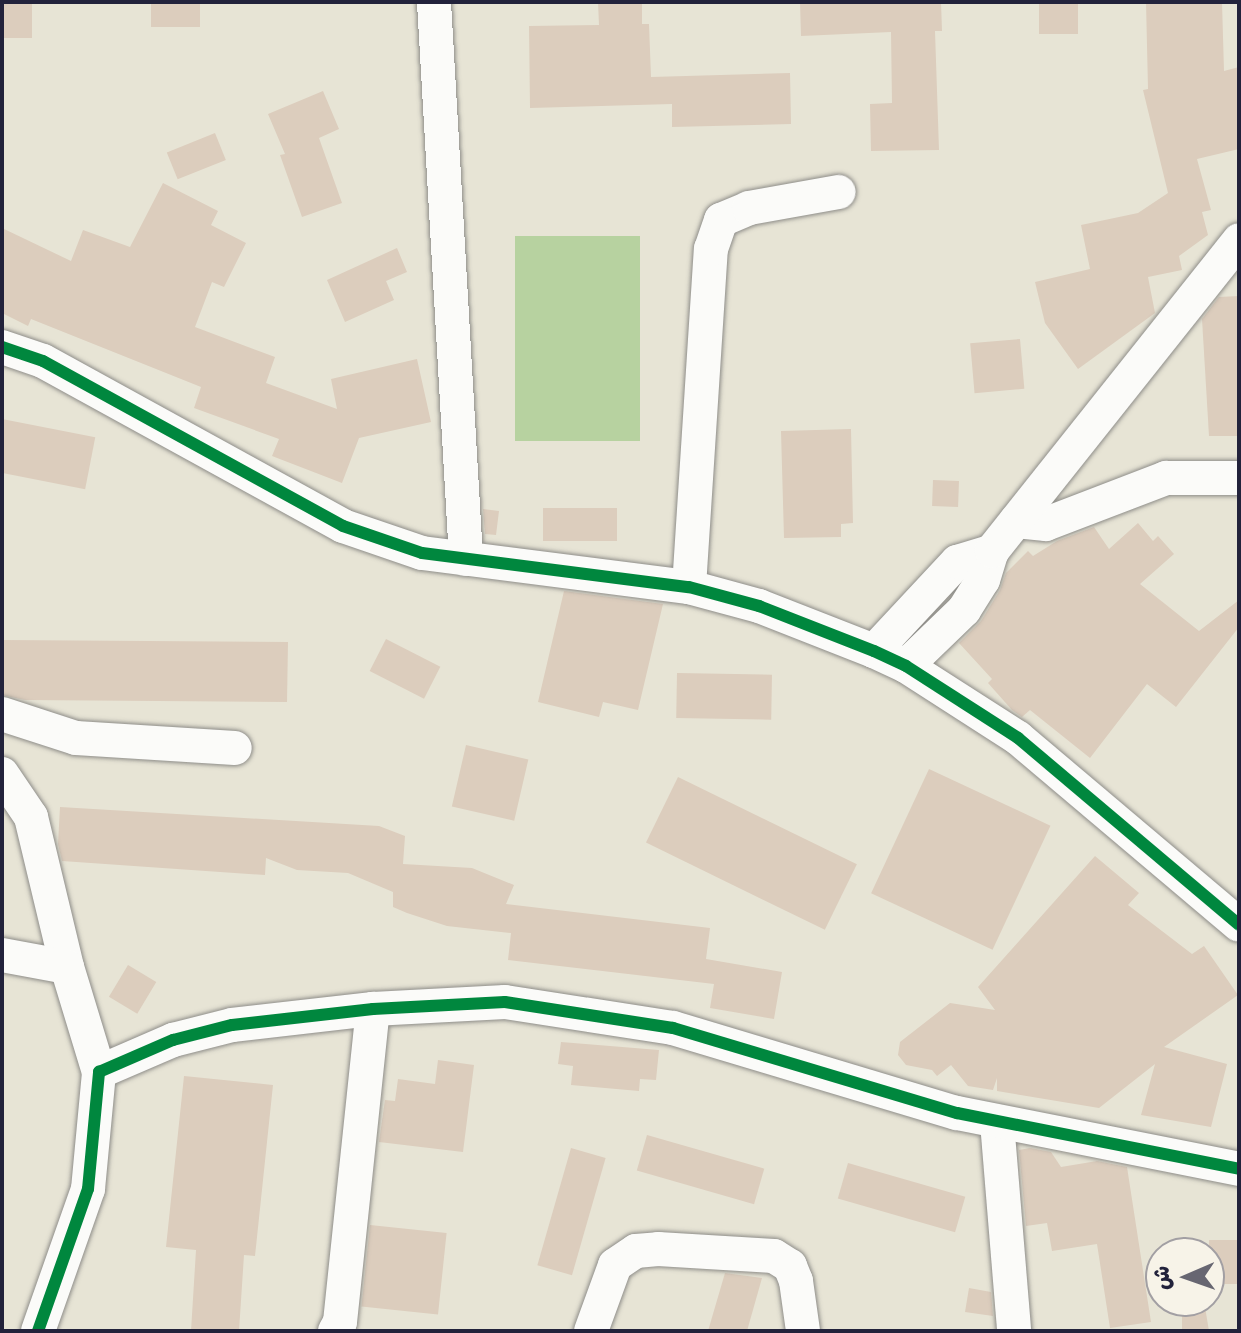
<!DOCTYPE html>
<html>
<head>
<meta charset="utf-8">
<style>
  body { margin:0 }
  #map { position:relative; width:1241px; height:1333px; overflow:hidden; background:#e7e4d5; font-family:"Architects Daughter","Playpen Sans Arabic",sans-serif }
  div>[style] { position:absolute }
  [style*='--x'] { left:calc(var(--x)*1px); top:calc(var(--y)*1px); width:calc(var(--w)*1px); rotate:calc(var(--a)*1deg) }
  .green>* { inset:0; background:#b7d2a0; transform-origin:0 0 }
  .building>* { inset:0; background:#dccdbd; transform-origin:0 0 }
  .roads { filter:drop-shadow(0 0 2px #8e8d89) drop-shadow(0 0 2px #8e8d89) }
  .minor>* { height:34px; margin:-17px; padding:0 17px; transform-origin:17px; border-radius:17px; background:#fbfbf9 }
  .cycleway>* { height:12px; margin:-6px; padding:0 6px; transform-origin:6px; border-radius:6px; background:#00873e }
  span { translate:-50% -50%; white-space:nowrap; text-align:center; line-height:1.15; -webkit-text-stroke:8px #f7f3e8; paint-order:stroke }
  .frame { position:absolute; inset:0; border:4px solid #22223b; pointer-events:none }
  .north { position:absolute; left:1145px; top:1237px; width:80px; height:80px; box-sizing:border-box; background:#f7f3e8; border:2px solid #a29fa3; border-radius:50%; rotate:268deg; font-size:22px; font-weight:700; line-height:32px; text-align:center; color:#22223b }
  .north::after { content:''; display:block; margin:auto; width:28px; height:36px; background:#676671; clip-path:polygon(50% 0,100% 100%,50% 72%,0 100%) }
</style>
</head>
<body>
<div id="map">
  <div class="green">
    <i style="left:515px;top:236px;width:125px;height:205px"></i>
  </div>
  <div class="building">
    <i style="left:2px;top:2px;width:30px;height:36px"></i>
    <i style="left:151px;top:2px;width:49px;height:25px"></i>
    <i style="clip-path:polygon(598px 2px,642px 2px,642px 24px,649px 24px,651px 77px,790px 73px,791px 124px,672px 127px,672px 104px,530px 108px,529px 26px,599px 25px)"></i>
    <i style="clip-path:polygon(800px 2px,941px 2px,942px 31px,935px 31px,939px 150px,871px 151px,870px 104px,892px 103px,891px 32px,801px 36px)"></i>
    <i style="left:1039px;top:2px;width:39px;height:32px"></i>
    <i style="clip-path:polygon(1146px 2px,1222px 2px,1224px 71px,1239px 67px,1239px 149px,1197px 159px,1211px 210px,1202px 212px,1208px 235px,1179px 256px,1182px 270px,1148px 277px,1155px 313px,1078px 369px,1045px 323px,1035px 282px,1090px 269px,1081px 225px,1138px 213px,1168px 193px,1143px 90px,1148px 89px)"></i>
    <i style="clip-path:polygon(323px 91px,339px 129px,319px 138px,342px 203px,302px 217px,280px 155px,285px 154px,268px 114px)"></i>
    <i style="left:215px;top:133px;width:29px;height:52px;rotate:68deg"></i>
    <i style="clip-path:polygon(163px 183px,218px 211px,211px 225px,246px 243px,224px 287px,212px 282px,195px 327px,275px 357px,266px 383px,337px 409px,331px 379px,417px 359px,431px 422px,359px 438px,342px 483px,272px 456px,279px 439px,194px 408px,201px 387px,31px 319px,28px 326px,2px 313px,2px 228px,71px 261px,83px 230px,130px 247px)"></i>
    <i style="clip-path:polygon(397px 248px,407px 272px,386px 281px,394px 300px,345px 322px,327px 280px)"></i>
    <i style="clip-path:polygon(1239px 296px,1239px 436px,1209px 436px,1202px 319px,1219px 297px)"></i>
    <i style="left:1020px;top:339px;width:50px;height:50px;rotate:85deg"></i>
    <i style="left:2px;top:419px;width:95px;height:53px;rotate:11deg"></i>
    <i style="clip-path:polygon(851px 429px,853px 523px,841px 524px,841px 537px,784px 538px,781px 431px)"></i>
    <i style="left:933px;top:480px;width:26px;height:26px;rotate:2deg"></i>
    <i style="left:617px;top:508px;width:33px;height:74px;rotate:90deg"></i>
    <i style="clip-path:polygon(483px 509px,499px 511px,496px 535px,485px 534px)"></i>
    <i style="clip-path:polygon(1138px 523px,1153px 541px,1158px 536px,1174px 554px,1140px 584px,1199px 631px,1239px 600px,1239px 627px,1176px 707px,1147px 684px,1090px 758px,1030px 710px,1022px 717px,1012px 710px,988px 683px,992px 679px,959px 643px,981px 621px,1000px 590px,1006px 573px,1028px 551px,1033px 556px,1057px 541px,1094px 527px,1109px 549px)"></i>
    <i style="clip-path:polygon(564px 591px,663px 604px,638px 710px,603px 702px,599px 717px,538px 702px)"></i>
    <i style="left:386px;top:639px;width:61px;height:36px;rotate:27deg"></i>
    <i style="clip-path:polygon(2px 640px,288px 642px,287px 702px,25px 700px,2px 695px)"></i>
    <i style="left:677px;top:673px;width:95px;height:45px;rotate:1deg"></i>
    <i style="left:466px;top:745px;width:64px;height:63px;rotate:13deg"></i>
    <i style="left:929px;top:769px;width:134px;height:137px;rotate:25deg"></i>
    <i style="left:678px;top:777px;width:199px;height:73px;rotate:26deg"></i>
    <i style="clip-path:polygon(60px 807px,379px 826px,405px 836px,403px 864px,472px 868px,514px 885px,506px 904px,710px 928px,706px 959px,782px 972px,774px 1019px,710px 1008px,714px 984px,508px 960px,511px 933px,447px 926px,407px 913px,393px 907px,393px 892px,348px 873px,297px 870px,266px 858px,265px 875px,62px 861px,58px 844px)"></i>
    <i style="clip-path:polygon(1095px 856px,1139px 893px,1128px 905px,1192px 954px,1204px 946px,1238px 995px,1164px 1047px,1227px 1064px,1211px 1127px,1141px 1115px,1155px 1064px,1099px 1108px,997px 1091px,997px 1078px,993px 1090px,968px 1086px,951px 1065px,937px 1076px,932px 1070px,906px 1065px,898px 1055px,900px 1042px,950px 1003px,995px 1010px,978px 987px)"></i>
    <i style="left:128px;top:965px;width:33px;height:37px;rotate:31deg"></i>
    <i style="clip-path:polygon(561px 1042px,659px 1050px,656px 1080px,640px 1079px,639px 1091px,571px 1085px,573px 1066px,558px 1064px)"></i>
    <i style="clip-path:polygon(438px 1060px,474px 1065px,463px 1152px,379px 1142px,385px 1100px,395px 1101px,398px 1079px,435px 1084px)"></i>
    <i style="clip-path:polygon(184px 1076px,273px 1085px,255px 1256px,244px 1255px,239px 1331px,191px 1331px,196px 1250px,166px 1247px)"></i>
    <i style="left:647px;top:1135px;width:122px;height:37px;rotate:16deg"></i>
    <i style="left:571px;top:1148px;width:36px;height:122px;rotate:16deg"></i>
    <i style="clip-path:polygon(1030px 1148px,1051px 1152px,1061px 1167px,1097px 1161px,1127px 1167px,1151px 1322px,1110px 1328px,1097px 1244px,1052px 1251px,1047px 1223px,1026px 1226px,1019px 1150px)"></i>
    <i style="left:848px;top:1163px;width:122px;height:37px;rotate:16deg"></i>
    <i style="left:370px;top:1225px;width:77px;height:82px;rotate:6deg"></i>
    <i style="left:1209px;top:1240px;width:30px;height:44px"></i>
    <i style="clip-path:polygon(725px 1273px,762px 1278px,747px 1331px,708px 1331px)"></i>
    <i style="clip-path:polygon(969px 1288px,991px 1292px,993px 1316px,965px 1312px)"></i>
    <i style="clip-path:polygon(1182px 1301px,1204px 1301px,1209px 1331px,1182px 1331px)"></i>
  </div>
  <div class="roads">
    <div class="minor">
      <i style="--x:434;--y:2;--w:558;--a:86.71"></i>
      <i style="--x:2;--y:347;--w:43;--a:18.9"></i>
      <i style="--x:43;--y:361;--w:342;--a:28.8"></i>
      <i style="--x:343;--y:526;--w:83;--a:18.9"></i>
      <i style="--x:422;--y:553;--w:269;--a:7.3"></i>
      <i style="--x:689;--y:587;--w:73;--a:15.2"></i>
      <i style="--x:759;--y:606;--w:123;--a:21.4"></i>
      <i style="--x:874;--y:651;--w:35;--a:25"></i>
      <i style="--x:906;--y:666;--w:133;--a:32.7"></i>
      <i style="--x:1018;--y:738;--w:289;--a:40.2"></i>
      <i style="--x:1016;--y:521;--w:30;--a:6"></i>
      <i style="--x:1046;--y:524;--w:129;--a:-21"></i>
      <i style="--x:1166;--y:478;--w:73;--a:0"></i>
      <i style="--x:689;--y:587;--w:339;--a:-86.3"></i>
      <i style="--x:711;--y:249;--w:31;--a:-71"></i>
      <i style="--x:721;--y:220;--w:30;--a:-23"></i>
      <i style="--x:749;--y:208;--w:91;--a:-10.1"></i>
      <i style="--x:874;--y:651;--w:122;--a:-47"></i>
      <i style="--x:957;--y:562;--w:37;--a:-17"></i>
      <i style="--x:906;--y:666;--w:81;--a:-44"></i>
      <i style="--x:964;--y:610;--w:36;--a:-58"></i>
      <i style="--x:983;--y:580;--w:30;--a:-73"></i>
      <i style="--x:992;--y:551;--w:397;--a:-51.5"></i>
      <i style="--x:2;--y:714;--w:78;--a:18"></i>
      <i style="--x:76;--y:738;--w:159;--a:3.6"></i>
      <i style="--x:2;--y:774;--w:52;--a:56"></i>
      <i style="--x:31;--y:817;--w:154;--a:76.5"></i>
      <i style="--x:67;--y:967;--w:110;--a:73.1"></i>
      <i style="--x:2;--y:955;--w:66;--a:10.5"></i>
      <i style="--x:997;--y:1122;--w:210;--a:85.3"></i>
      <i style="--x:38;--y:1331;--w:151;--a:-70.6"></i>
      <i style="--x:88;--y:1189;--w:118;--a:-84.6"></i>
      <i style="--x:99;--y:1072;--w:81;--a:-23.4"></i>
      <i style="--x:173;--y:1040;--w:61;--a:-14.3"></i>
      <i style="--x:232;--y:1025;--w:142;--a:-6.5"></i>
      <i style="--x:373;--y:1009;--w:132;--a:-3"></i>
      <i style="--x:505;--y:1002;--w:170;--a:8.8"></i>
      <i style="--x:673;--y:1028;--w:296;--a:16.7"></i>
      <i style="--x:957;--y:1113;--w:288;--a:11.2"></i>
      <i style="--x:335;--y:1331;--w:10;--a:-61"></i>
      <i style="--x:340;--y:1322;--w:315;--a:-84"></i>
      <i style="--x:591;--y:1331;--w:70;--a:-70"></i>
      <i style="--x:615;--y:1265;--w:25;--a:-34"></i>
      <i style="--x:636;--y:1251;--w:22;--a:-5"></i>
      <i style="--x:658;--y:1249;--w:116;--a:3.5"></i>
      <i style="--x:774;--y:1256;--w:19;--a:32"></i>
      <i style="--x:790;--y:1266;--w:16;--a:68"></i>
      <i style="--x:796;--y:1281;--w:50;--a:82"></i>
    </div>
  </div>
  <div class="cycleway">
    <i style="--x:2;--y:347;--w:43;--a:18.9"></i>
    <i style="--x:43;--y:361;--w:342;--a:28.8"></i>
    <i style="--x:343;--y:526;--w:83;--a:18.9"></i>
    <i style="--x:422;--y:553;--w:269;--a:7.3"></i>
    <i style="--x:689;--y:587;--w:73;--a:15.2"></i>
    <i style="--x:759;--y:606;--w:123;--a:21.4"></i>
    <i style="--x:874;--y:651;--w:35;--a:25"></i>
    <i style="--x:906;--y:666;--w:133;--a:32.7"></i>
    <i style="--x:1018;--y:738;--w:289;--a:40.2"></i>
    <i style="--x:38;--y:1331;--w:151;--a:-70.6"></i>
    <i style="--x:88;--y:1189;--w:118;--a:-84.6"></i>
    <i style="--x:99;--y:1072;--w:81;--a:-23.4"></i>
    <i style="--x:173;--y:1040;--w:61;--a:-14.3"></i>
    <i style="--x:232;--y:1025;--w:142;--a:-6.5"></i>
    <i style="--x:373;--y:1009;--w:132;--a:-3"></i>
    <i style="--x:505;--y:1002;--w:170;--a:8.8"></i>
    <i style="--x:673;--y:1028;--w:296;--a:16.7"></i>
    <i style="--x:957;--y:1113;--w:288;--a:11.2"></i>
  </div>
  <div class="frame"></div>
  <div class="north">ش</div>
</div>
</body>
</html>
